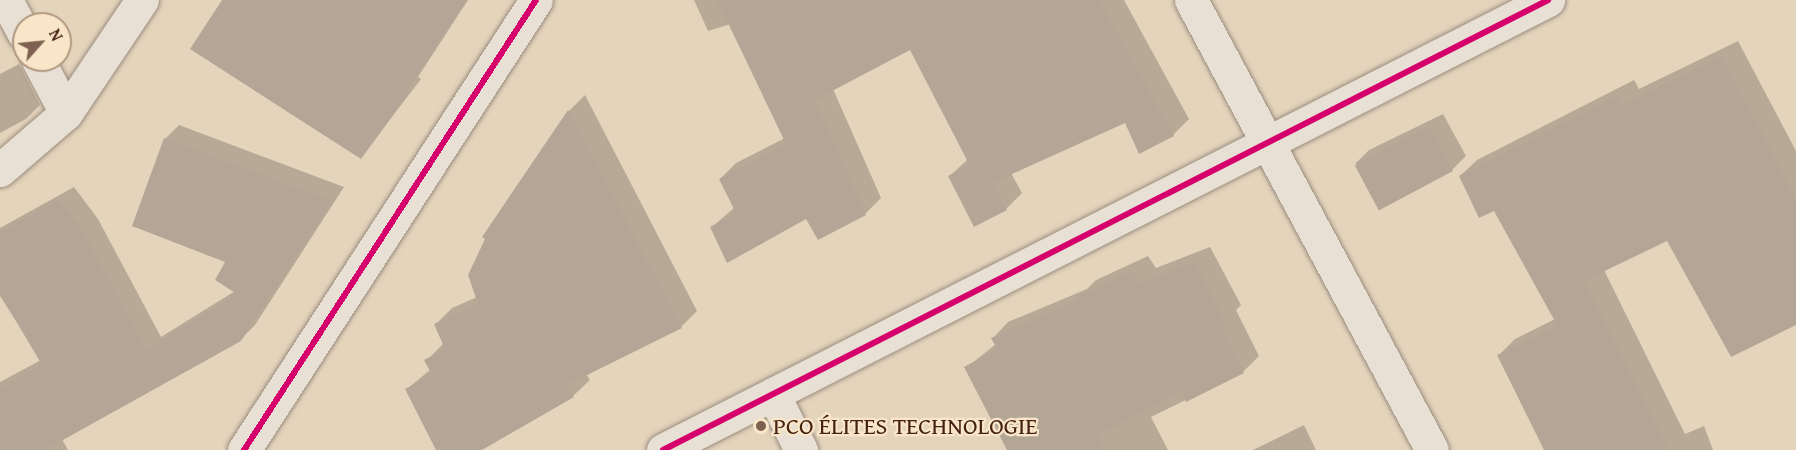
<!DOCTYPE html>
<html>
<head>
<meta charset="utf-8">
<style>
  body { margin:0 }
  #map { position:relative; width:1796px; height:450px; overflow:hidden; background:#e4d4bc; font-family:"Gentium Book Plus",serif }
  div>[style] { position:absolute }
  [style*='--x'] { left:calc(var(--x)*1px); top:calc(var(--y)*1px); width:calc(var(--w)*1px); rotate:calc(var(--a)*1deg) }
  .shadow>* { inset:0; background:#0003 }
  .building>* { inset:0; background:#b4a696; transform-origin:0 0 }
  .roads { filter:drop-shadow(0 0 2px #9b8d7e) drop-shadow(0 0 2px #9b8d7e) }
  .minor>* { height:33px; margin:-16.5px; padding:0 16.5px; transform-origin:16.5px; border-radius:16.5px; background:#e8e0d4 }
  .cycleway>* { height:6px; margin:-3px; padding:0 3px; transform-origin:3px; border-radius:3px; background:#d6006c }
  .dots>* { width:16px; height:16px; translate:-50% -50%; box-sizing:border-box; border:3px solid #f9e6c8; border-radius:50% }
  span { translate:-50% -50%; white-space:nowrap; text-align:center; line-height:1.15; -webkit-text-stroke:4.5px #f9e6c8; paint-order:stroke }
  .poi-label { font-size:24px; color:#452114 }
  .left { translate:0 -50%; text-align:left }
  .north { position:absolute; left:12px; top:12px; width:60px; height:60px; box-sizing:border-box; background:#f9e6c8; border:2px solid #b19780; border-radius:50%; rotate:63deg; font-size:16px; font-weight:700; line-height:24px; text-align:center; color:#452114 }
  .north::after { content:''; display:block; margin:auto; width:21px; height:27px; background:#7d604f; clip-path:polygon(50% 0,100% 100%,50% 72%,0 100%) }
</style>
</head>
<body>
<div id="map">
  <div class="shadow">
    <i style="clip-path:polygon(224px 0,468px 0,418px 77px,421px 79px,361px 157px)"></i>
    <i style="clip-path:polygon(694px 0,1124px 0,1189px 119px,1173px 135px,1125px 121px,1011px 173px,1022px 193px,1006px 209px,950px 176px,968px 159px,910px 48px,833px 89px,881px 198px,865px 214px,712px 227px,735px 207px,720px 179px,736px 163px,785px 138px,731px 24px,708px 31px)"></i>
    <i style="clip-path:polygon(1738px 41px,1796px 151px,1796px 323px,1668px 239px,1604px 270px,1685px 434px,1704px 426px,1713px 450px,1546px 450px,1499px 355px,1515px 339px,1555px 319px,1495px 209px,1460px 176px,1477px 160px,1634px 80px,1639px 89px)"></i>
    <i style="clip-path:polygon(19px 64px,40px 105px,26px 119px,0 133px,0 74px)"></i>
    <i style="clip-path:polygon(585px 95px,697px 311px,681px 327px,586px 374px,590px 380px,573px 396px,479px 450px,457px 450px,407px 389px,431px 369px,426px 361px,444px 343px,435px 325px,452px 308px,477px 297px,487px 239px,484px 236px,569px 111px)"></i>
    <i style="clip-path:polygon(1443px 114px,1466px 156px,1452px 170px,1355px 164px,1369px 150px)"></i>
    <i style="clip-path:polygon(179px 125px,344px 187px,255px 325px,240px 340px,62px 439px,68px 450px,0 450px,0 382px,41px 360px,0 296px,0 228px,74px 187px,98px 219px,161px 337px,235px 291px,227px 262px,165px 139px)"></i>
    <i style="clip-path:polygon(1210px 247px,1241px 305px,1236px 310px,1259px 356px,1243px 372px,1151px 417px,1168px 450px,1008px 450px,966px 368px,996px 344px,993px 338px,1008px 322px,1087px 289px,1096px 280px,1148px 256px,1156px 268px)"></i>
    <i style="clip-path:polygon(1304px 425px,1316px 450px,1253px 450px)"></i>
  </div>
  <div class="building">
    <i style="clip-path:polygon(222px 0,466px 0,407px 90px,410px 92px,361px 159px,190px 49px)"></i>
    <i style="clip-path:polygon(717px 0,1099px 0,1174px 136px,1139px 154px,1125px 123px,992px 183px,1007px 210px,974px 227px,948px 176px,969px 164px,910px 50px,815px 100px,866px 215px,818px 240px,806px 219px,727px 263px,710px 227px,736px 213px,719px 179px,786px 144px)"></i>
    <i style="clip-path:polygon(1721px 56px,1796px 198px,1796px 325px,1731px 357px,1667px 241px,1584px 281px,1669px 450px,1544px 450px,1497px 355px,1557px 325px,1494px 211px,1479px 218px,1459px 176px,1618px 95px,1622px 105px)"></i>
    <i style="clip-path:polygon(568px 110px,682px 328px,567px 385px,574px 397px,482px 450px,436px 450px,405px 389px,432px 375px,424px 360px,445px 349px,434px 324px,478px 304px,468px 275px,485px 239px,482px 237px)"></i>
    <i style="left:1429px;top:126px;width:51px;height:84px;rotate:62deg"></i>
    <i style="clip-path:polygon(164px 138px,332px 201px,241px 341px,45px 450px,0 450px,0 388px,42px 365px,0 294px,0 232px,59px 200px,84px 233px,146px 350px,237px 294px,215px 280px,225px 262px,132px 226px)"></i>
    <i style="clip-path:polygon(1194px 262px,1226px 323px,1220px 326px,1244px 373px,1186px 402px,1181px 391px,1098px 435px,1105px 450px,1007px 450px,964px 367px,997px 349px,991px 338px,1080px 300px,1078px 296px,1132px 271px,1139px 283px)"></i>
  </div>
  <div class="roads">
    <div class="minor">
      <i style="--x:6;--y:0;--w:38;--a:62"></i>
      <i style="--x:1191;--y:0;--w:510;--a:61.83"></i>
      <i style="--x:38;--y:60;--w:60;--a:62.2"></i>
      <i style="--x:0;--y:170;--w:87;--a:-40.8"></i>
      <i style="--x:66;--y:113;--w:136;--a:-56.1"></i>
      <i style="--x:773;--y:394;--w:63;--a:63.4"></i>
      <i style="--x:244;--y:450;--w:536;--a:-57.02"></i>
      <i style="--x:663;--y:450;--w:993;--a:-26.95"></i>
    </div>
  </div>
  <div class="cycleway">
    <i style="--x:244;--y:450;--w:536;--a:-57.02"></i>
    <i style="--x:663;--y:450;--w:993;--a:-26.95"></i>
  </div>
  <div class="dots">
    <i style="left:761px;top:426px;background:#7d604f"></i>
  </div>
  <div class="poi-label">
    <span class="left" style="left:773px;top:426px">PCO ÉLITES TECHNOLOGIE</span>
  </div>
  <div class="north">N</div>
</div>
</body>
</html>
